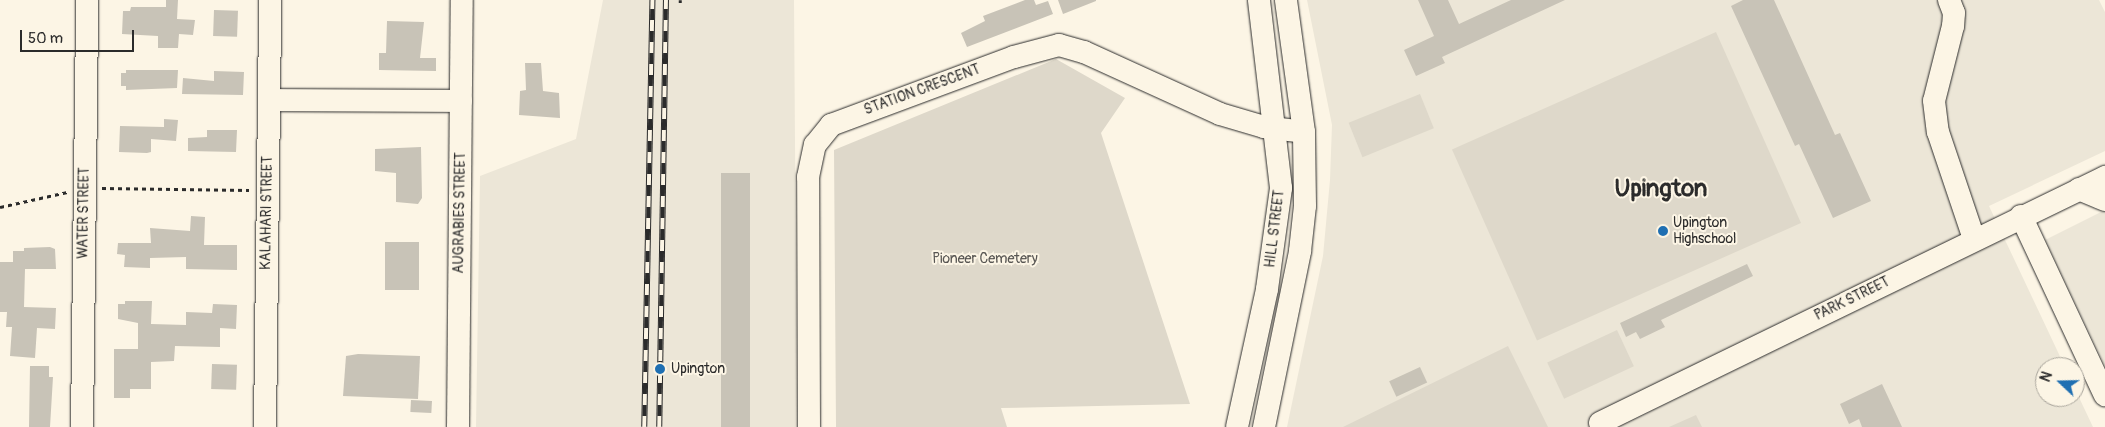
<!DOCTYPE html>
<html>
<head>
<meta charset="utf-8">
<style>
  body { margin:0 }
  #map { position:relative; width:2105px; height:427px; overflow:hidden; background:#fcf5e5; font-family:Pangolin,sans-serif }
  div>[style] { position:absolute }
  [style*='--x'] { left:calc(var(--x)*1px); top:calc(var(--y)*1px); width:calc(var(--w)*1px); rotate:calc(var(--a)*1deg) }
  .built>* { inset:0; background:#ece6d7 }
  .green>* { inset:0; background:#ded8ca; transform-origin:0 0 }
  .building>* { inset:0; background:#c8c3b7; transform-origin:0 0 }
  .path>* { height:2.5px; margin-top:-1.25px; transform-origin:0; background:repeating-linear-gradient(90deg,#2b2b2b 0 4px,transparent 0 8px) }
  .roads { filter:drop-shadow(0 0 1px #2b2b2b) drop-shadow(0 0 1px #2b2b2b) }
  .minor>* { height:22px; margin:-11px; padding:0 11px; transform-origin:11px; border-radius:11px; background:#fcf5e5 }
  .rail>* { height:5.5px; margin-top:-2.75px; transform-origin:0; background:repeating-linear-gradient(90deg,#fcf5e5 0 11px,#2b2b2b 0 22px); box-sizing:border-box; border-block:1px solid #2b2b2b }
  .dots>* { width:14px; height:14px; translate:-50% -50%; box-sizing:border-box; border:2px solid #fcf5e5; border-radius:50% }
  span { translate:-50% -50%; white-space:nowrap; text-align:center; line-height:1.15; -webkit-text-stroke:4px #fcf5e5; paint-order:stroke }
  .street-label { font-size:14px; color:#2b2b2b }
  .poi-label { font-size:14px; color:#2b2b2b }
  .left { translate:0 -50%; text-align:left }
  .park-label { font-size:14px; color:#585653 }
  .town-label { font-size:24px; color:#2b2b2b; font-weight:700 }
  .north { position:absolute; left:2035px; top:357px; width:50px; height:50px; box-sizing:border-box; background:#fcf5e5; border:1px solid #a8a49b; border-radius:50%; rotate:291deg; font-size:14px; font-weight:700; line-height:20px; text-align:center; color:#2b2b2b }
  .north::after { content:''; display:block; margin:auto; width:18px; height:22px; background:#1f6fb2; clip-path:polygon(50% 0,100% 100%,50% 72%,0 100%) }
  .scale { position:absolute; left:20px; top:30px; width:114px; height:22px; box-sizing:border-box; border:2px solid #2b2b2b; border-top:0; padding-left:6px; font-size:15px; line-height:18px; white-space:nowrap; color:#2b2b2b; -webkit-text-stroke:4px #fcf5e5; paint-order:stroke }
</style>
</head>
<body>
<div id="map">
  <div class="built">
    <i style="clip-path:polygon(603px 0,794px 0,797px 427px,476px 427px,480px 176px,576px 139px)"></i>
    <i style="clip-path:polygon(1307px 0,2099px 0,2105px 12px,2105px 151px,1989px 206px,2065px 367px,2045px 367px,2045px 397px,2075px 397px,2075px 389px,2093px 427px,1287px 427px,1323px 256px,1330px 180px,1332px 125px)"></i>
    <i style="clip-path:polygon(2105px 210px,2105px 366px,2045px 240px)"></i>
  </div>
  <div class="green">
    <i style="left:1716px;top:32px;width:209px;height:289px;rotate:66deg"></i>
    <i style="clip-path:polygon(1056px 59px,1125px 98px,1101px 133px,1190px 404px,1001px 408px,1007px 427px,836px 427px,834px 150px)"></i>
    <i style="left:1420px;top:94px;width:37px;height:77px;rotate:68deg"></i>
    <i style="left:1617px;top:330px;width:40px;height:77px;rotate:65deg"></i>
    <i style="clip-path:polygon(1508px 346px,1548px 427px,1343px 427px)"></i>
    <i style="clip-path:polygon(1696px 415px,1702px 427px,1669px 427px)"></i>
  </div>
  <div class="building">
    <i style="clip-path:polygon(166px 0,178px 0,177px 19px,195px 20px,193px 35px,179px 34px,178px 48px,158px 48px,158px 36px,122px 34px,123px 11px,130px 11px,131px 7px,166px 7px)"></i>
    <i style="clip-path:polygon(1025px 0,1034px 0,1036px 5px,1048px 1px,1053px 14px,967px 47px,961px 33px,985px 21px,983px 16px)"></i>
    <i style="clip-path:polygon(1058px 0,1096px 0,1096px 1px,1063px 14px)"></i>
    <i style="clip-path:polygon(1418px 0,1448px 0,1459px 24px,1511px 0,1565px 0,1442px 57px,1445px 63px,1416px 76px,1404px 50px,1434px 36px)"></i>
    <i style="clip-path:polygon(1743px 0,1774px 0,1835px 135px,1840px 133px,1871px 201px,1833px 218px,1799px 144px,1795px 146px,1731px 6px)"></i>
    <i style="left:214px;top:10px;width:24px;height:26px;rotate:2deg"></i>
    <i style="clip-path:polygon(387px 21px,424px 22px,420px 58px,436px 58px,436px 71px,379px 70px,379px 53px,386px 53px)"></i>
    <i style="clip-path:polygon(525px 63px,541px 63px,543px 91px,559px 93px,560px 118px,519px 115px,520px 91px,526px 90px)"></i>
    <i style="clip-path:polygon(126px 70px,178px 70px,177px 88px,126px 90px,126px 86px,121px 86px,121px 73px,126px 73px)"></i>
    <i style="clip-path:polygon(214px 71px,244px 72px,243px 95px,182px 94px,183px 78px,214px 81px)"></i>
    <i style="clip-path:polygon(164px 119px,178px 120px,176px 141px,151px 139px,151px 152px,147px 153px,119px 152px,120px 126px,164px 127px)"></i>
    <i style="clip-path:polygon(207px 130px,237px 130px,236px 152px,188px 151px,188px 138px,207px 137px)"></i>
    <i style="clip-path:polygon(421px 147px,422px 198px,418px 204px,396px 202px,396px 173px,375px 171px,375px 149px)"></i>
    <i style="left:721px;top:173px;width:29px;height:254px"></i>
    <i style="clip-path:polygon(191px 216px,205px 217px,204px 245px,237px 245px,237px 270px,186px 269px,186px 257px,150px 258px,150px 268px,124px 267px,125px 255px,117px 254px,118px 243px,151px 243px,150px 228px,190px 231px)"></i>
    <i style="left:385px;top:242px;width:34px;height:48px"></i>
    <i style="clip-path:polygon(50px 247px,55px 249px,56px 269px,25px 269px,24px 307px,56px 308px,55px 329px,37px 328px,35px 358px,10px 356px,12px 327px,6px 327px,7px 312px,0 312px,0 262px,13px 262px,13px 251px,24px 251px,24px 248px)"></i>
    <i style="clip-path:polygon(1747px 264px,1753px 276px,1661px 320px,1665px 327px,1640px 339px,1636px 332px,1626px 337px,1620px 323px)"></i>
    <i style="clip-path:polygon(125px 301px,152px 301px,151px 324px,186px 325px,186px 312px,212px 313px,213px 304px,237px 305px,236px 329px,220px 328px,220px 347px,175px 346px,174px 361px,151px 362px,151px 389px,130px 389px,130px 398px,114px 398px,114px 349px,138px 349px,138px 323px,118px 319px,118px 304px,125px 304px)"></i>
    <i style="clip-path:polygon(358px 354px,420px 356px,418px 399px,343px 396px,346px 356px)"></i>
    <i style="left:212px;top:364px;width:25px;height:25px;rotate:2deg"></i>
    <i style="clip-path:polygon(30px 366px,49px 366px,49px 377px,53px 377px,50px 427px,29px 427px)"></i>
    <i style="left:1420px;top:367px;width:17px;height:34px;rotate:65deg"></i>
    <i style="clip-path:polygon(1882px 384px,1902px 427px,1862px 427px,1859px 419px,1849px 424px,1840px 404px)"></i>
    <i style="left:411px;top:400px;width:21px;height:12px;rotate:3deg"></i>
  </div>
  <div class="path">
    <i style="--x:680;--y:3;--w:3;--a:-90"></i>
    <i style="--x:102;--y:188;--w:147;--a:0.8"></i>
    <i style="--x:0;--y:207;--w:69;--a:-12.6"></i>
  </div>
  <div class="roads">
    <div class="minor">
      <i style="--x:1949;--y:0;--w:14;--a:69"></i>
      <i style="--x:1954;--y:13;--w:13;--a:94"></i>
      <i style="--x:1953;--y:26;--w:77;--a:104.2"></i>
      <i style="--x:1934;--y:101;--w:31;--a:83"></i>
      <i style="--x:1938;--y:132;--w:113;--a:71.4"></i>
      <i style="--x:269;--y:100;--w:192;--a:0.3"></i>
      <i style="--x:2079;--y:189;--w:28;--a:23"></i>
      <i style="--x:2021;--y:216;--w:198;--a:64.9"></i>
      <i style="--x:1600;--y:423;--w:562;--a:-25.97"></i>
      <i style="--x:82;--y:427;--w:427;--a:-89.3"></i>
      <i style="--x:265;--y:427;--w:427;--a:-89.3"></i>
      <i style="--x:458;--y:427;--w:427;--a:-89.5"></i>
      <i style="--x:809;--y:427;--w:250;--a:-90.2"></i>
      <i style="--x:808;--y:177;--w:33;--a:-78"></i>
      <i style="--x:815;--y:145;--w:26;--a:-51"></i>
      <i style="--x:831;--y:125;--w:195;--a:-20.4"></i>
      <i style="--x:1014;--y:57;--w:47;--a:-14.9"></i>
      <i style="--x:1059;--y:45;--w:26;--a:16"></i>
      <i style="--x:1084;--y:52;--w:149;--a:24.5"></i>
      <i style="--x:1220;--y:114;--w:46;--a:16.5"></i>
      <i style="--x:1264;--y:127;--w:40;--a:7.1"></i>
      <i style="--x:1237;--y:427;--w:141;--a:-77.7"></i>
      <i style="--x:1267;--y:289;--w:102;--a:-82.1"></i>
      <i style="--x:1281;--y:188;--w:189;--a:-96.7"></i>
      <i style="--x:1264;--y:427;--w:180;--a:-78.4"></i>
      <i style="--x:1300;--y:251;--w:45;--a:-83.7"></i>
      <i style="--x:1305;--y:206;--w:74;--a:-90.8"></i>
      <i style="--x:1304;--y:132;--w:133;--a:-97.8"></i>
    </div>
  </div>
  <div class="rail">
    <i style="--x:644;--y:427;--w:427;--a:-88.9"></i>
    <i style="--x:659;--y:427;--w:427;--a:-89.1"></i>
  </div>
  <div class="dots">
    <i style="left:1663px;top:231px;background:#1f6fb2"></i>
    <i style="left:660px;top:369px;background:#1f6fb2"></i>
  </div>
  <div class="street-label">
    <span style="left:922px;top:90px;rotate:-20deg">STATION CRESCENT</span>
    <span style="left:84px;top:213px;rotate:-89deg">WATER STREET</span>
    <span style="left:267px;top:213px;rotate:-89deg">KALAHARI STREET</span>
    <span style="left:460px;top:213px;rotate:-89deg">AUGRABIES STREET</span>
    <span style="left:1275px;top:229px;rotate:-83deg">HILL STREET</span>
    <span style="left:1852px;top:299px;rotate:-26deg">PARK STREET</span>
  </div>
  <div class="poi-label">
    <span class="left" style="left:1673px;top:231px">Upington<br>Highschool</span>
    <span class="left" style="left:671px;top:369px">Upington</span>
  </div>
  <div class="park-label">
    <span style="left:985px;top:259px">Pioneer Cemetery</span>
  </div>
  <div class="town-label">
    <span style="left:1661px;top:189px">Upington</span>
  </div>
  <div class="north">N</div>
  <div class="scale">50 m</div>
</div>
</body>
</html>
